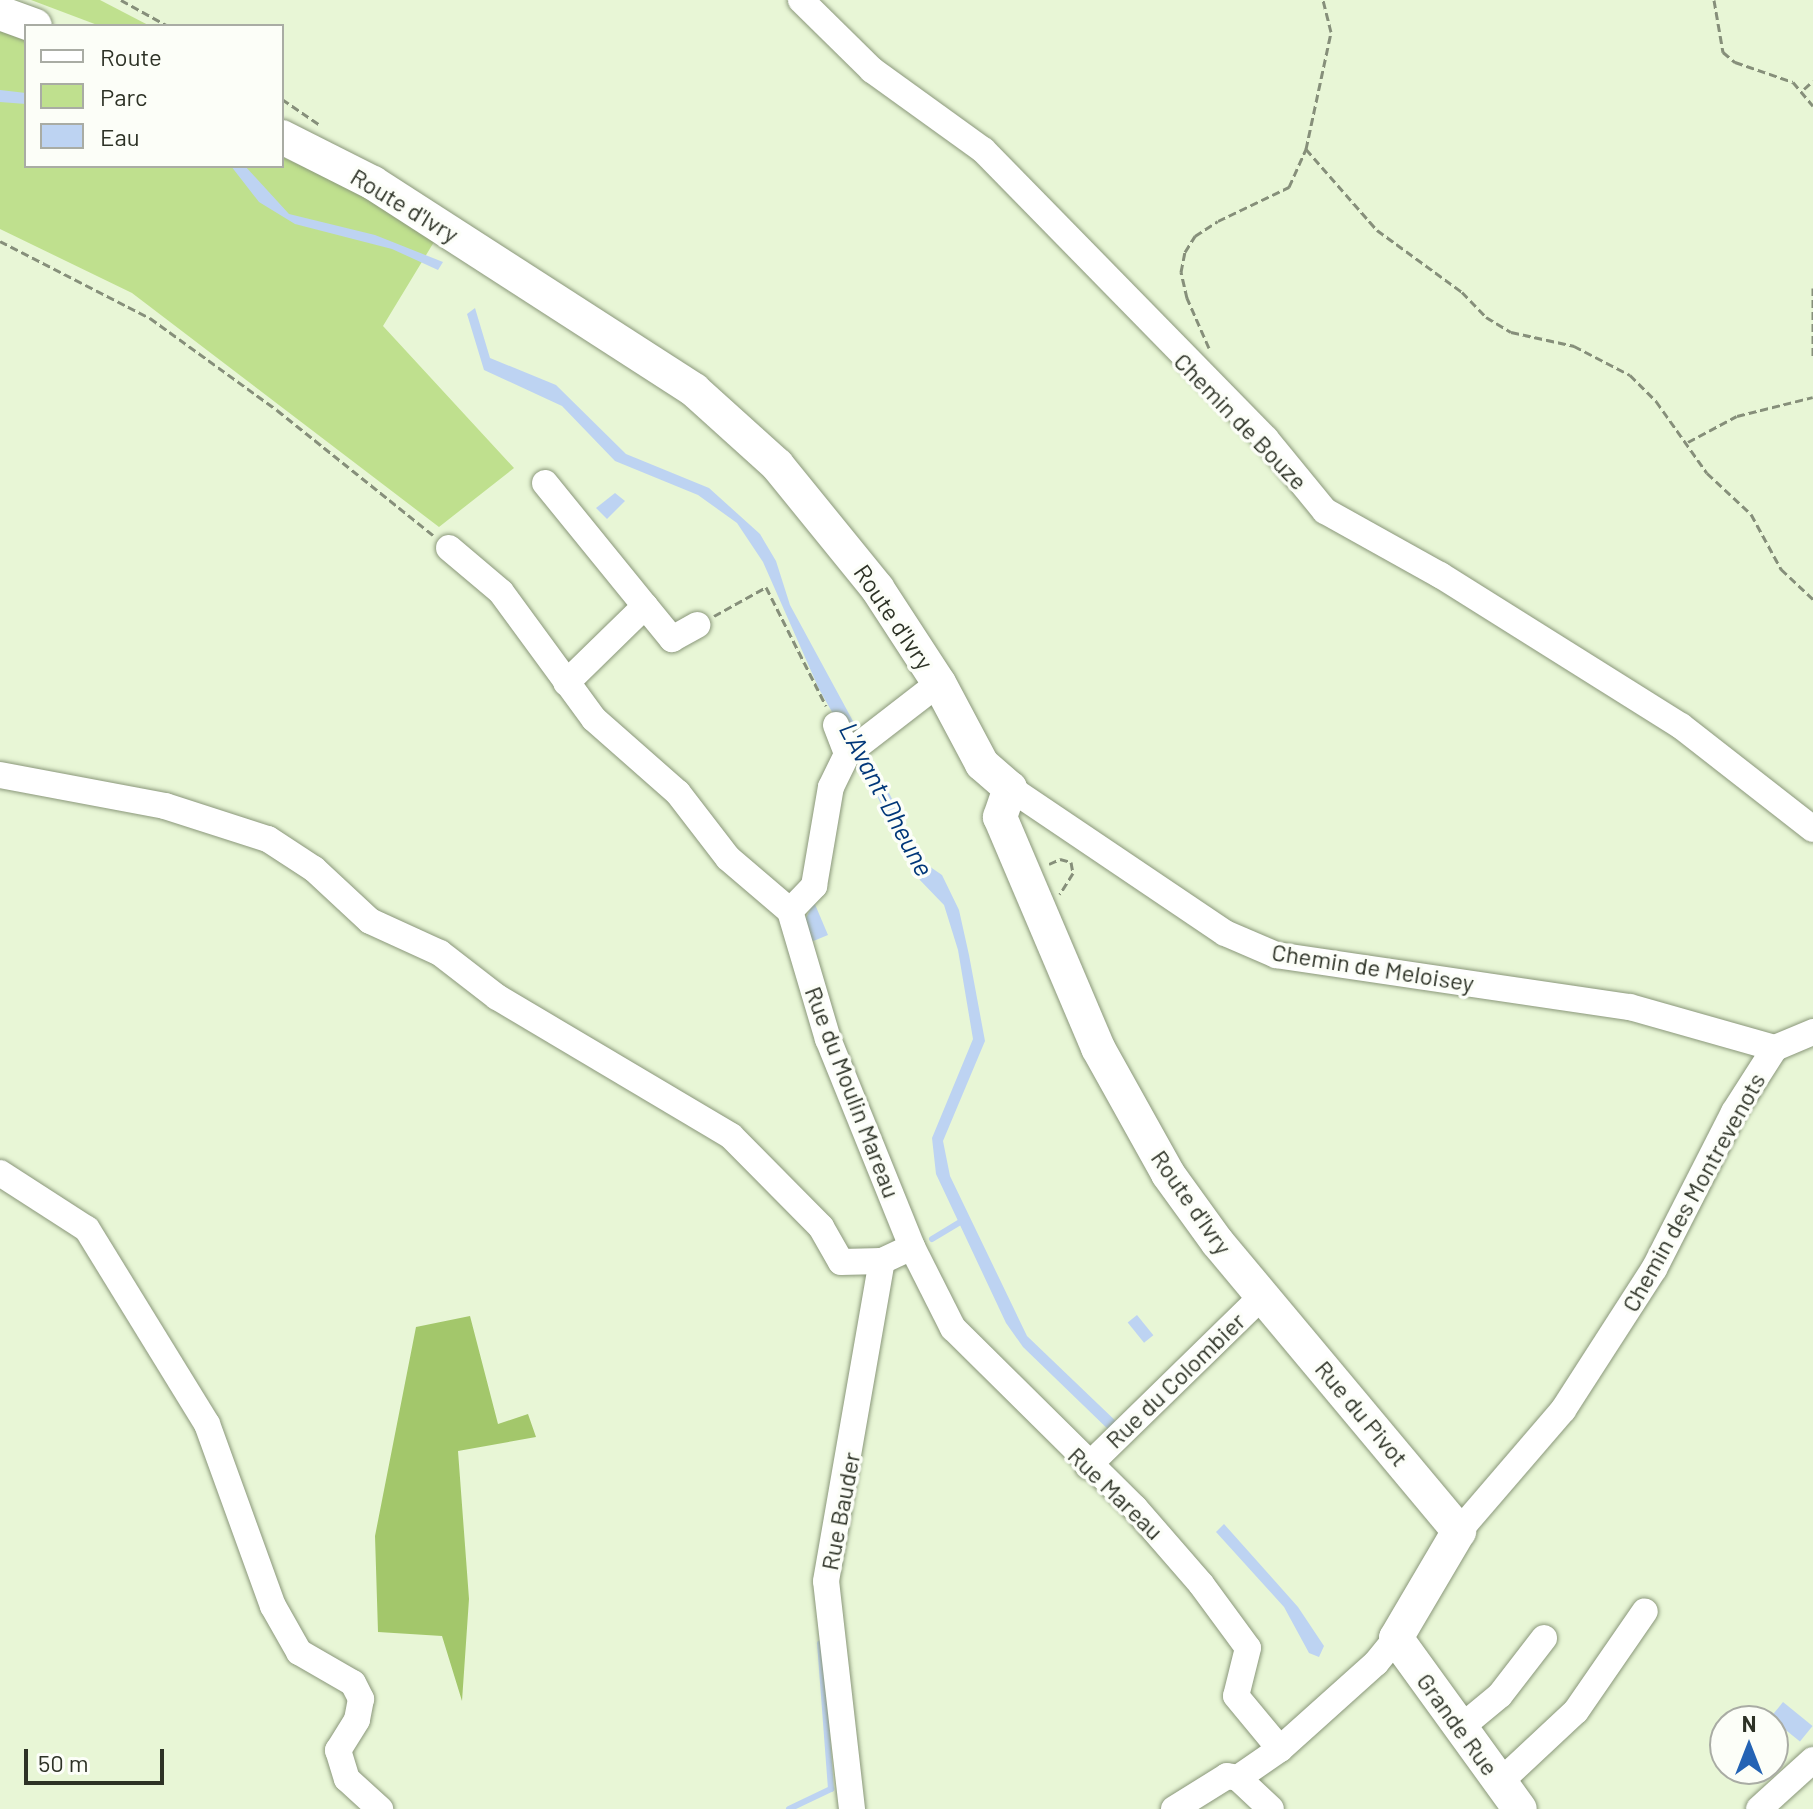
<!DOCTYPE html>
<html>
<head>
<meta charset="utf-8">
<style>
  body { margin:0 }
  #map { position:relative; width:1813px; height:1809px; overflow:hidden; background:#e8f6d6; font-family:Barlow,sans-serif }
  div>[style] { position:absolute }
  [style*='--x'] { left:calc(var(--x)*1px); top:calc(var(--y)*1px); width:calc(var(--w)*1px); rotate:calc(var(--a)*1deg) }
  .green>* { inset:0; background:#bfe08e }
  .forest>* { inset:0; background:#a3c76b }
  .water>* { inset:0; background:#bdd3f2; transform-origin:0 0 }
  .stream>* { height:6px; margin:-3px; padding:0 3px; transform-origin:3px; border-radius:3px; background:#bdd3f2 }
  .path>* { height:3px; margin-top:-1.5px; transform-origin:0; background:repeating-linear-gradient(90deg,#868f7a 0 8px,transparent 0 12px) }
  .roads { filter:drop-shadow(0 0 2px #8a977a) drop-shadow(0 0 2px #8a977a) }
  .minor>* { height:26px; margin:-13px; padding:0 13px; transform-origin:13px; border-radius:13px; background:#fff }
  .major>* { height:34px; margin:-17px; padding:0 17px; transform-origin:17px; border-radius:17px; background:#fff }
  span { translate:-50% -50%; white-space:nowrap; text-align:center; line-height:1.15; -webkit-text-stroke:7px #fcfef8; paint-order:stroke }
  .street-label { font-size:24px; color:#2d3226 }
  .water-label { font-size:26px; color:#003779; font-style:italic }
  .legend { position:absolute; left:24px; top:24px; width:260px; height:144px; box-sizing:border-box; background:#fcfef8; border:2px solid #a9aca4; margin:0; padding:10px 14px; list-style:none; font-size:24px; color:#2d3226 }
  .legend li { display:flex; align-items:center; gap:16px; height:40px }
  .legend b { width:40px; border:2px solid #a9aca4 }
  .north { position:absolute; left:1709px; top:1705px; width:80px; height:80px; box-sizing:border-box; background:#fcfef8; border:2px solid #a9aca4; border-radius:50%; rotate:0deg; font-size:22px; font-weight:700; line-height:32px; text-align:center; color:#2d3226 }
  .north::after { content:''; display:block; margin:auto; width:28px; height:36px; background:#2463b4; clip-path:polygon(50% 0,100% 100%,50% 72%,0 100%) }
  .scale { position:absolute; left:24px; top:1749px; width:140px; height:36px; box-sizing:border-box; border:4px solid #2d3226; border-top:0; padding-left:10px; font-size:24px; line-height:28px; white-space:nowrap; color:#2d3226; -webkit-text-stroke:6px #fcfef8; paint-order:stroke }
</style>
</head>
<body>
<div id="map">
  <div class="green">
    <i style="clip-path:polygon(31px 0,100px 0,150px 26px,100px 26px)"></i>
    <i style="clip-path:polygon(0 31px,26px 41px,26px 166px,282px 166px,282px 157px,380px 202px,437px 237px,383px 326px,514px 468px,439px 527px,132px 293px,0 229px)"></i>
  </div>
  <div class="forest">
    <i style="clip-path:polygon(470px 1316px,498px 1424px,528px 1414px,536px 1437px,458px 1451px,469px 1599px,462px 1701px,442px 1636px,378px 1632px,375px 1536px,416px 1327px)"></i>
  </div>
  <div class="water">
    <i style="clip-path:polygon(0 90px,26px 93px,26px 104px,0 102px)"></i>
    <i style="clip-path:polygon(231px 166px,245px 166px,289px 214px,375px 235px,443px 262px,438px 270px,392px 249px,295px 224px,259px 202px)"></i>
    <i style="clip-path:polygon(475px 308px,490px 358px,556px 385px,626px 454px,709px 488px,760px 534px,776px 561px,790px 605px,860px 734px,849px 742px,819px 689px,763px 562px,737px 523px,698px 495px,615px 461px,562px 406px,484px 370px,467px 314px)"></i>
    <i style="clip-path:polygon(615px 493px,625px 501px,607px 519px,596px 508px)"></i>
    <i style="clip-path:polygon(865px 744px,923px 862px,942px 875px,959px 910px,969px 955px,985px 1041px,943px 1141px,950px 1176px,1027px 1336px,1122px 1427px,1114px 1435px,1023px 1347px,1006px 1323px,936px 1174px,932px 1138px,973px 1039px,958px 950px,944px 905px,916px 876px,857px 755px)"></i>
    <i style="clip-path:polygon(814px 902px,828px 935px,811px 942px,804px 922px)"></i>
    <i style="left:1137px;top:1315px;width:26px;height:12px;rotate:51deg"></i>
    <i style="clip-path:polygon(1224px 1524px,1298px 1607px,1324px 1646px,1319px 1657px,1309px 1653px,1284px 1607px,1216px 1532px)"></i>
    <i style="left:1783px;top:1702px;width:38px;height:20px;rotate:39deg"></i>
  </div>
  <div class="stream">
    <i style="--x:932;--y:1239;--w:37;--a:-31"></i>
    <i style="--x:789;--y:1809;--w:47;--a:-25.5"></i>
    <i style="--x:831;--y:1789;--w:146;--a:-94.3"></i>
  </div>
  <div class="path">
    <i style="--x:121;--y:0;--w:54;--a:29"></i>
    <i style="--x:1714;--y:0;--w:53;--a:80.2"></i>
    <i style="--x:1723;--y:52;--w:16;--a:40"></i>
    <i style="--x:1735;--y:62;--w:61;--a:19"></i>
    <i style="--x:1793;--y:82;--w:31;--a:50"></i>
    <i style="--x:1804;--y:89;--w:12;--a:-42"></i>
    <i style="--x:282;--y:99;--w:46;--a:34.4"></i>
    <i style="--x:1306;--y:149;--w:120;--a:-77.9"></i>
    <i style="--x:1331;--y:32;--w:33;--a:-104"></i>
    <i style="--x:0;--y:241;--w:169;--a:27.2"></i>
    <i style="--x:150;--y:318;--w:157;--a:35.9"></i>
    <i style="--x:277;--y:410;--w:200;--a:38.7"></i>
    <i style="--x:1813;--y:288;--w:71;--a:90"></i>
    <i style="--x:1209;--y:348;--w:55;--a:-113.7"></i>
    <i style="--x:1187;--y:298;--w:27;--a:-103"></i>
    <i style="--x:1181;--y:272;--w:20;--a:-79"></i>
    <i style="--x:1185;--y:252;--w:19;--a:-58"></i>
    <i style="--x:1195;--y:236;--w:27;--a:-33"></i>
    <i style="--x:1218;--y:221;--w:79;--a:-25.6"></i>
    <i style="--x:1289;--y:187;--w:42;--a:-65.9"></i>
    <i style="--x:1306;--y:149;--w:108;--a:48.8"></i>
    <i style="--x:1377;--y:230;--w:105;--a:36.1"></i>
    <i style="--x:1462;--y:292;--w:35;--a:46"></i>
    <i style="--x:1486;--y:317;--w:29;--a:31"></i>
    <i style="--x:1511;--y:332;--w:65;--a:12.5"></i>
    <i style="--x:1574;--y:346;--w:63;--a:27.4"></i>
    <i style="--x:1630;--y:375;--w:37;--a:45"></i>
    <i style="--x:1656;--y:401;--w:88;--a:54.7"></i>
    <i style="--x:1707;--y:473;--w:60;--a:43"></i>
    <i style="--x:1751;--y:514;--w:63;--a:61.4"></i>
    <i style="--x:1781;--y:569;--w:44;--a:43.2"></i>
    <i style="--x:1688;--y:442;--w:55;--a:-28"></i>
    <i style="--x:1737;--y:416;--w:78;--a:-14"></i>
    <i style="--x:714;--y:616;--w:60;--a:-29.1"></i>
    <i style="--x:766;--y:587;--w:133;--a:63.2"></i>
    <i style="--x:1049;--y:864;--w:12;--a:-24"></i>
    <i style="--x:1060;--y:859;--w:11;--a:15"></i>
    <i style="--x:1071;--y:862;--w:11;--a:80"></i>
    <i style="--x:1073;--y:873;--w:25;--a:122"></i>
  </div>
  <div class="roads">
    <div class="minor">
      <i style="--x:801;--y:0;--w:100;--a:44.6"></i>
      <i style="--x:872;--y:70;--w:137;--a:35.8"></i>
      <i style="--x:983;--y:150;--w:404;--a:45.6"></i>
      <i style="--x:1266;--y:439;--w:93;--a:50.7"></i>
      <i style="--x:1325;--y:511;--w:132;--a:29.1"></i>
      <i style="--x:1440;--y:575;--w:284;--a:32.1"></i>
      <i style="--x:1681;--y:726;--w:167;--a:38"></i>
      <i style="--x:545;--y:483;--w:159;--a:50.9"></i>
      <i style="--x:645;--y:606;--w:110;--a:135.7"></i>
      <i style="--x:449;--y:548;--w:68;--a:40.2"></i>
      <i style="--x:501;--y:592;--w:157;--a:53.8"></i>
      <i style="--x:594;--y:719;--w:112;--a:41.4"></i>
      <i style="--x:678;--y:793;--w:82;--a:52.4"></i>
      <i style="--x:728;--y:858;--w:82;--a:40.5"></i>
      <i style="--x:790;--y:911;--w:134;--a:73.5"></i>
      <i style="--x:828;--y:1039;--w:224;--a:68"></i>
      <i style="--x:912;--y:1247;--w:91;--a:63.2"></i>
      <i style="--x:953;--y:1328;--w:256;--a:44.7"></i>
      <i style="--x:1135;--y:1508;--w:101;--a:49"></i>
      <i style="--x:1201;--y:1584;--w:79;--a:53.7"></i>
      <i style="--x:1248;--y:1648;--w:49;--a:104"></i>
      <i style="--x:1236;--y:1696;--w:69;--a:50.3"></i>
      <i style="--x:645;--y:606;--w:43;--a:50.7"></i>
      <i style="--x:672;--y:639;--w:29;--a:-29"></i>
      <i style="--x:836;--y:725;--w:31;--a:69"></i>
      <i style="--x:0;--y:775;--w:168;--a:10.6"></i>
      <i style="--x:165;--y:806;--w:108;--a:17.8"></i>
      <i style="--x:268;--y:839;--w:55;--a:33.1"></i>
      <i style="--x:314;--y:869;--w:76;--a:42.9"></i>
      <i style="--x:370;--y:921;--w:77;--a:24.6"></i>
      <i style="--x:440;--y:953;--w:72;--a:37.7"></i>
      <i style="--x:497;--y:997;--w:272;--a:30.7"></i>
      <i style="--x:731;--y:1136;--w:128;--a:45.3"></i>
      <i style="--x:821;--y:1227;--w:40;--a:60.3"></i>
      <i style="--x:841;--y:1262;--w:41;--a:-1.4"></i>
      <i style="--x:882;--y:1261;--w:33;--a:-25"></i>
      <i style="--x:1010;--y:788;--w:259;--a:34"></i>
      <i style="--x:1225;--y:933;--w:56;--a:23.3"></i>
      <i style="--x:1276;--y:955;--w:358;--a:8.4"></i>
      <i style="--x:1630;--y:1007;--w:151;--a:15.8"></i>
      <i style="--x:790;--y:911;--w:35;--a:-46"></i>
      <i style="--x:814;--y:886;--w:100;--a:-80.3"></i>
      <i style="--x:831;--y:787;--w:37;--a:-64"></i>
      <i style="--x:847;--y:754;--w:116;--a:-37.7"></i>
      <i style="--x:0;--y:1173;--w:103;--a:32.8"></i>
      <i style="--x:87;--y:1229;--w:229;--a:58.4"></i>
      <i style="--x:207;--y:1424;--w:194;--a:70.1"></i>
      <i style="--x:273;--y:1606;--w:53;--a:60.5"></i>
      <i style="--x:299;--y:1652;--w:62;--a:29.9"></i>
      <i style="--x:353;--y:1683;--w:18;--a:63"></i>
      <i style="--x:361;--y:1699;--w:21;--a:101"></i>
      <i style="--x:357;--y:1720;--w:36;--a:122"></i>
      <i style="--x:338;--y:1750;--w:30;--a:73"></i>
      <i style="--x:347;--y:1779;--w:45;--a:42.3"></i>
      <i style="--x:1088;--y:1466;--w:245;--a:-44.3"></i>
      <i style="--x:1459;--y:1531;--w:160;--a:-49.3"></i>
      <i style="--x:1563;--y:1410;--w:168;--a:-57.2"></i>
      <i style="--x:1654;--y:1269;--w:176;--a:-63"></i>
      <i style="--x:1734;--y:1112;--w:76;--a:-57.4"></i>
      <i style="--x:1775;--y:1048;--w:41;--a:-22.8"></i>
      <i style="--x:1459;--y:1729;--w:53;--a:-39.7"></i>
      <i style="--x:1500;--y:1695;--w:72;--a:-52.3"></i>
      <i style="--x:1238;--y:1778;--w:45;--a:43.2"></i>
      <i style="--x:1500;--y:1782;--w:104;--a:-43.1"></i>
      <i style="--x:1576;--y:1711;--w:121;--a:-55.4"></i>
      <i style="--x:852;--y:1809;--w:229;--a:-96.5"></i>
      <i style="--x:826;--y:1581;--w:325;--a:-80.1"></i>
      <i style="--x:1174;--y:1809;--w:62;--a:-31.9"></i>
      <i style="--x:1227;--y:1776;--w:11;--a:10"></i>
      <i style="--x:1238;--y:1778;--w:51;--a:-34.6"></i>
      <i style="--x:1280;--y:1749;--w:129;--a:-41.9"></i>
      <i style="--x:1376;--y:1663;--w:32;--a:-51"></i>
      <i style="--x:1759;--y:1809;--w:73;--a:-42.2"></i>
    </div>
    <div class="major">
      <i style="--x:0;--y:13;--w:37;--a:20"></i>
      <i style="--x:282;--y:137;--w:102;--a:26.8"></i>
      <i style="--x:373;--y:183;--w:382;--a:32.8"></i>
      <i style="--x:694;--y:390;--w:112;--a:42.1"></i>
      <i style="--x:777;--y:465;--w:159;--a:50.9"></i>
      <i style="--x:877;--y:588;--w:113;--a:56.9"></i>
      <i style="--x:939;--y:683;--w:92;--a:62"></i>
      <i style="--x:982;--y:764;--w:37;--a:41"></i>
      <i style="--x:1010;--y:788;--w:31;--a:109"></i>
      <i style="--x:1000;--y:817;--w:251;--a:67"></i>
      <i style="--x:1098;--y:1048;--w:144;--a:60.9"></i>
      <i style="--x:1168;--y:1174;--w:85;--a:54.1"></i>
      <i style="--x:1218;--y:1243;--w:376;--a:50.1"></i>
      <i style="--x:1459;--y:1531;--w:124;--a:120.5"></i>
      <i style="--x:1396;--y:1638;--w:211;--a:54.1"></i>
    </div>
  </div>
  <div class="street-label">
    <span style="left:405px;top:205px;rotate:31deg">Route d'Ivry</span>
    <span style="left:1241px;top:421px;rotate:46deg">Chemin de Bouze</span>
    <span style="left:894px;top:617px;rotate:56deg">Route d'Ivry</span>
    <span style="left:1373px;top:967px;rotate:9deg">Chemin de Meloisey</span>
    <span style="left:853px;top:1092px;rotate:69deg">Rue du Moulin Mareau</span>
    <span style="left:1693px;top:1192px;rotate:-61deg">Chemin des Montrevenots</span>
    <span style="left:1192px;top:1202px;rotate:55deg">Route d'Ivry</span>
    <span style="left:1175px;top:1380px;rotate:-44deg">Rue du Colombier</span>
    <span style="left:1362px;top:1413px;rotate:50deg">Rue du Pivot</span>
    <span style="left:1116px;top:1493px;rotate:44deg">Rue Mareau</span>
    <span style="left:840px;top:1511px;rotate:-79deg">Rue Bauder</span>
    <span style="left:1458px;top:1724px;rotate:54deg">Grande Rue</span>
  </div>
  <div class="water-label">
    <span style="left:887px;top:799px;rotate:62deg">L'Avant-Dheune</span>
  </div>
  <ul class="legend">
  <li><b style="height:10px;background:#fff"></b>Route</li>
  <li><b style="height:22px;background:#bfe08e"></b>Parc</li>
  <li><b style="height:22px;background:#bdd3f2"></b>Eau</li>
  </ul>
  <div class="north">N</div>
  <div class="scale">50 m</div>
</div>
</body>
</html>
